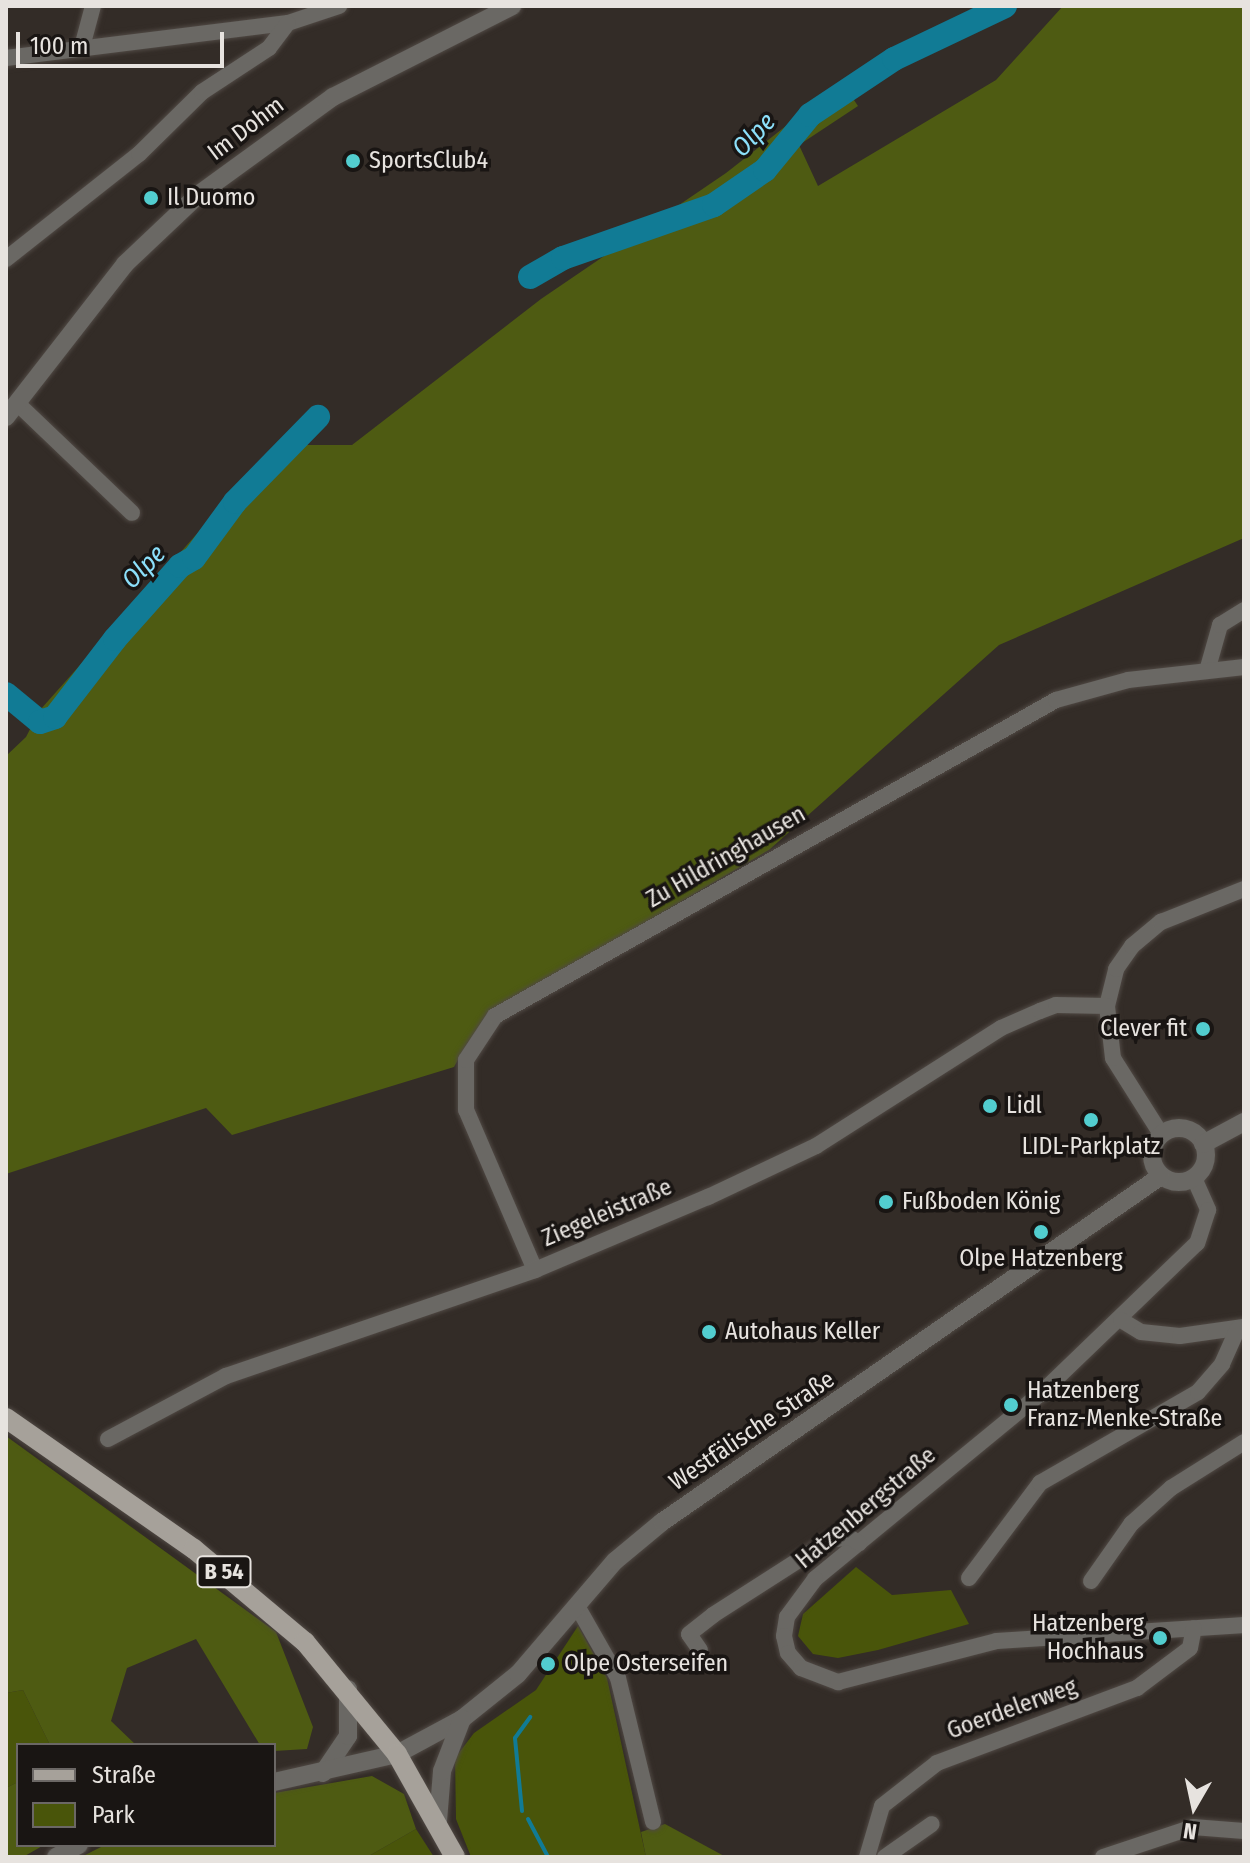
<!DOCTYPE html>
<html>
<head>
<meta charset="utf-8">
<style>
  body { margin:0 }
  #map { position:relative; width:1250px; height:1863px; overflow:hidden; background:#332c27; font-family:"Fira Sans Condensed",sans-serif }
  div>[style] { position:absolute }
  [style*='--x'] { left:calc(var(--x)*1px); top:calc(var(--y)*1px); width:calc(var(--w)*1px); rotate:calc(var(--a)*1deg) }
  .green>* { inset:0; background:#49550a }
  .forest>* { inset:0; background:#4e5b12 }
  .stream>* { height:4px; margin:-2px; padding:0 2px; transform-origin:2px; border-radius:2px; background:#117b95 }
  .river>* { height:24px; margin:-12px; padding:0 12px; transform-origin:12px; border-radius:12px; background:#117b95 }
  .roads { filter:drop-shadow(0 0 2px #504944) drop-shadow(0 0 2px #504944) }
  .minor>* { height:16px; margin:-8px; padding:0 8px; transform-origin:8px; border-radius:8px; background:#6a6864 }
  .tertiary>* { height:18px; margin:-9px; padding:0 9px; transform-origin:9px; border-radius:9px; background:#6a6864 }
  .tertiary>.ring { margin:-9px; padding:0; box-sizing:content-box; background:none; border:18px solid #6a6864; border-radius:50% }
  .primary>* { height:20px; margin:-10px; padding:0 10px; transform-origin:10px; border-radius:10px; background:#a6a19a }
  .dots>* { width:22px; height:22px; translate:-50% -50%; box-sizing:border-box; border:4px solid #191513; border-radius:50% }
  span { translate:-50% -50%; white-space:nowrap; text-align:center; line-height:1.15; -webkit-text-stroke:7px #191513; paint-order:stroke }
  .shield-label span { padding:2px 6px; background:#191513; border:2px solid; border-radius:6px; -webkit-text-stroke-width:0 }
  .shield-label { font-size:22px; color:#e7e3df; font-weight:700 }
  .street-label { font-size:24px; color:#e7e3df }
  .poi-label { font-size:24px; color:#e7e3df }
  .left { translate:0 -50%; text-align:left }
  .right { translate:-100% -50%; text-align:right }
  .water-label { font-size:26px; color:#8ce0fb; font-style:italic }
  .frame { position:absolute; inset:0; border:8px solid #e7e3df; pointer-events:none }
  .legend { position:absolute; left:16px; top:1743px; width:260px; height:104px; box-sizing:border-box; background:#191513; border:2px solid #6b6765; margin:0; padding:10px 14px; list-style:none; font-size:24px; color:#e7e3df }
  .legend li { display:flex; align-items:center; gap:16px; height:40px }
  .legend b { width:40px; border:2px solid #6b6765 }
  .north { position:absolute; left:1154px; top:1767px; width:80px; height:80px; -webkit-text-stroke:6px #191513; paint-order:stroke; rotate:189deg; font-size:22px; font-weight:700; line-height:32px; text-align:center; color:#e7e3df }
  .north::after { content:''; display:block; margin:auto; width:28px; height:36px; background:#e7e3df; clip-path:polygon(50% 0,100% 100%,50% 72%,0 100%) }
  .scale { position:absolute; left:16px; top:32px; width:208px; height:36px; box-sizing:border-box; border:4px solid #e7e3df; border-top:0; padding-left:10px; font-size:24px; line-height:28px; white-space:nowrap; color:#e7e3df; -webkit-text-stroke:6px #191513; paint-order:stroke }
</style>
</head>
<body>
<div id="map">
  <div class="green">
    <i style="clip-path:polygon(856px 1567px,892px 1595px,951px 1590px,969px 1624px,878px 1650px,838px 1658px,813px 1654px,798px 1636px,803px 1614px)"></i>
    <i style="clip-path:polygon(578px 1626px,607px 1678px,646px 1857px,471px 1857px,456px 1819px,455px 1758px,474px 1733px,536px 1690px)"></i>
    <i style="clip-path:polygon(23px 1690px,50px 1745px,18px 1745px,18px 1782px,6px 1788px,6px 1693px)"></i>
    <i style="clip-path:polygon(416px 1829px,434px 1857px,367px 1857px)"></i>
  </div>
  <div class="forest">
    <i style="clip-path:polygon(1063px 6px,1244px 6px,1244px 538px,999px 645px,769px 850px,562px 971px,468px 1042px,454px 1067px,232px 1135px,206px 1108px,6px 1174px,6px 756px,26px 737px,40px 710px,276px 445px,352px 445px,541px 299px,726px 173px,842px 82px,858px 106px,799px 145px,818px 186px,996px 80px)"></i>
    <i style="clip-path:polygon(6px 1436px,276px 1632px,313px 1727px,307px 1749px,274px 1751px,274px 1745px,260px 1745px,196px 1639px,127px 1668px,111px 1721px,136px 1745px,50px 1745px,23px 1690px,6px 1693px)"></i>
    <i style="clip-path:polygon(372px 1776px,404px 1794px,416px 1829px,367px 1857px,81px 1857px,105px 1845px,274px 1845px,274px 1793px)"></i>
    <i style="clip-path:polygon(18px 1782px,18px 1845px,44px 1845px,23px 1857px,6px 1857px,6px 1788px)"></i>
    <i style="clip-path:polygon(665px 1824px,726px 1857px,646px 1857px,641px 1832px)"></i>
  </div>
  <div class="stream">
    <i style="--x:522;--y:1811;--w:73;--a:-95.5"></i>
    <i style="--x:515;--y:1738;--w:26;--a:-54"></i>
    <i style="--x:528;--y:1819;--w:43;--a:62.2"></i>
  </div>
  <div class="river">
    <i style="--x:530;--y:277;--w:38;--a:-30"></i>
    <i style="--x:563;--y:258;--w:160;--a:-19.3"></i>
    <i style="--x:714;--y:205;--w:62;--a:-34.5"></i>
    <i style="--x:765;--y:170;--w:71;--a:-50.7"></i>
    <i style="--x:810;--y:115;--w:101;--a:-33.7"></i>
    <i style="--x:894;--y:59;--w:123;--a:-25.5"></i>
    <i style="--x:6;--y:694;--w:44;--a:39.5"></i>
    <i style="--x:40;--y:722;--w:16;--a:-18"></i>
    <i style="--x:55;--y:717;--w:98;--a:-52.4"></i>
    <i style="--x:115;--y:639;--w:98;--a:-48.3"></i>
    <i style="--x:180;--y:566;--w:16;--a:-30"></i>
    <i style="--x:194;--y:558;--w:69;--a:-53.8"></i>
    <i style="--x:235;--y:502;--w:119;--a:-45.7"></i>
  </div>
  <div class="roads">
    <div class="minor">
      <i style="--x:82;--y:47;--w:42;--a:-75"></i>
      <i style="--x:6;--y:58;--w:284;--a:-7.1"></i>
      <i style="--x:288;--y:23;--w:54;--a:-18.4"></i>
      <i style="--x:6;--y:259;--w:169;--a:-38.3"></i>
      <i style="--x:139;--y:154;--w:88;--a:-44.5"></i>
      <i style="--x:202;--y:92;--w:80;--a:-33.3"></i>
      <i style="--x:269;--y:48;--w:31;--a:-53"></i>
      <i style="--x:17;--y:403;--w:159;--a:43.7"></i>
      <i style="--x:1207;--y:671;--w:48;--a:-74.2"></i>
      <i style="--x:1220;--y:625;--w:28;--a:-32"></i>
      <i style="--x:1161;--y:1134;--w:90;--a:-122.3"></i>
      <i style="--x:1113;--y:1058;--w:52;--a:-96.6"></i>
      <i style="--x:1107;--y:1006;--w:38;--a:-76"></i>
      <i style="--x:1116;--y:969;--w:28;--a:-55"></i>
      <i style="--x:1132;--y:946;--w:38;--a:-40"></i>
      <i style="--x:1161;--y:922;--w:89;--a:-21.7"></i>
      <i style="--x:1194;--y:1178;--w:35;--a:66"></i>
      <i style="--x:1208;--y:1210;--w:35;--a:108"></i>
      <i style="--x:1197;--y:1243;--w:218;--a:136.1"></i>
      <i style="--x:1040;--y:1394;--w:291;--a:140.6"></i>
      <i style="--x:815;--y:1579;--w:47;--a:126.4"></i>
      <i style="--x:787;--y:1617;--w:19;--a:99"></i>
      <i style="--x:784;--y:1636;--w:17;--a:77"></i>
      <i style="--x:788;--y:1653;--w:20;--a:49"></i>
      <i style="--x:801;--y:1668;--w:40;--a:21"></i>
      <i style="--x:838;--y:1682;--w:164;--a:-14.5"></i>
      <i style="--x:997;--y:1641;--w:248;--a:-3.7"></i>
      <i style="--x:535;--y:1270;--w:174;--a:-113.3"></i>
      <i style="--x:466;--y:1110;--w:50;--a:-90"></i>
      <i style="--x:466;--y:1060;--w:53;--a:-56.6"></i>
      <i style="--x:495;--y:1016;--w:644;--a:-29.39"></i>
      <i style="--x:1056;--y:700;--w:75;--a:-15.5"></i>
      <i style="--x:1128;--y:680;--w:117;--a:-6.4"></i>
      <i style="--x:1121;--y:1320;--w:23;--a:31"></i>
      <i style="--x:1141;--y:1332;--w:39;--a:6"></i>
      <i style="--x:1180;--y:1336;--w:64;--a:-8.1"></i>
      <i style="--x:108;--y:1439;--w:134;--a:-28.1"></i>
      <i style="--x:226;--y:1376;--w:327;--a:-18.9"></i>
      <i style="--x:535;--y:1270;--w:188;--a:-22.9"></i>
      <i style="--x:708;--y:1197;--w:119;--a:-25.3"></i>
      <i style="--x:816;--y:1146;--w:219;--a:-32.5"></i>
      <i style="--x:1001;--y:1028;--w:43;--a:-23.6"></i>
      <i style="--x:1040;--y:1011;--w:17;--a:-21"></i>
      <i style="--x:1056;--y:1005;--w:51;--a:1.1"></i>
      <i style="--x:969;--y:1578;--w:119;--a:-53.2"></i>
      <i style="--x:1040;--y:1483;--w:182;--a:-29.9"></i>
      <i style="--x:1198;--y:1392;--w:37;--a:-49"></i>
      <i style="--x:1222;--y:1364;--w:39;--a:-66"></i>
      <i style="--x:1091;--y:1581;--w:70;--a:-54.9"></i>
      <i style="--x:1131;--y:1524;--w:54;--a:-42"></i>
      <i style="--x:1171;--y:1488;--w:86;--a:-32.2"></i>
      <i style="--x:577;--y:1606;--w:83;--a:60.3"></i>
      <i style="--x:618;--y:1678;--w:148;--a:76.3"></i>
      <i style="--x:700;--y:1650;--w:19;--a:-125"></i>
      <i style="--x:689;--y:1634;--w:31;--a:-38"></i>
      <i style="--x:713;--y:1615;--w:139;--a:-32.7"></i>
      <i style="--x:830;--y:1540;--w:19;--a:-9"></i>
      <i style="--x:849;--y:1537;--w:12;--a:31"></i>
      <i style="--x:867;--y:1857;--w:53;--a:-73.6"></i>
      <i style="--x:882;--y:1806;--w:70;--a:-38"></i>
      <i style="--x:937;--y:1763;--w:214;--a:-20.6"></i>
      <i style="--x:1137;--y:1688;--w:66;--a:-37"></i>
      <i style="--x:1190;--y:1648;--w:20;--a:-79"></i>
      <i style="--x:885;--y:1857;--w:57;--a:-35.1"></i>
      <i style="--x:1103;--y:1857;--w:95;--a:-18.4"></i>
      <i style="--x:1193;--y:1827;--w:51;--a:4.5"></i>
    </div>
    <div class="tertiary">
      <i style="--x:6;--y:417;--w:194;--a:-52.1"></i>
      <i style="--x:125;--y:264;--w:100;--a:-43.4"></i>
      <i style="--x:198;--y:195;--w:167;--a:-36"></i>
      <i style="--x:333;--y:97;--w:201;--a:-26.9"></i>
      <i class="ring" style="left:1152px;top:1128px;width:36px;height:36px"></i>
      <i style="--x:1203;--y:1144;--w:47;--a:-28.2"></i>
      <i style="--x:323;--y:1773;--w:45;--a:-56"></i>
      <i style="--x:348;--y:1736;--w:47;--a:-90"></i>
      <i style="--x:274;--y:1782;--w:126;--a:-12.8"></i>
      <i style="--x:397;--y:1754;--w:74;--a:-28.3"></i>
      <i style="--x:462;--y:1719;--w:72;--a:-38.8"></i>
      <i style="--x:518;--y:1674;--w:149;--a:-49.4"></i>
      <i style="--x:615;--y:1561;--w:61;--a:-39.7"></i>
      <i style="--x:662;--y:1522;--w:607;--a:-34.74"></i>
      <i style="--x:438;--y:1821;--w:50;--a:-85.4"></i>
      <i style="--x:442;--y:1771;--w:56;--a:-69"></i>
      <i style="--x:56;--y:1857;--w:26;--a:-28"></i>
    </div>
    <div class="primary">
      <i style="--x:6;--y:1418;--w:229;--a:34.9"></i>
      <i style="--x:194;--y:1549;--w:145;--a:40"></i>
      <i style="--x:305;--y:1642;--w:145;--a:50.6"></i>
      <i style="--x:397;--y:1754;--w:118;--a:60.6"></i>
    </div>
  </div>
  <div class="dots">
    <i style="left:353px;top:161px;background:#52cdcf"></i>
    <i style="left:151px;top:198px;background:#52cdcf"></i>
    <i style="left:1203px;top:1029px;background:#52cdcf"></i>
    <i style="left:990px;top:1106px;background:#52cdcf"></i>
    <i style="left:1091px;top:1120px;background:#52cdcf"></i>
    <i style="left:886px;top:1202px;background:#52cdcf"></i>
    <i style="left:1041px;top:1232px;background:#52cdcf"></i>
    <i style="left:709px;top:1332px;background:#52cdcf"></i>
    <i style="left:1011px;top:1405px;background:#52cdcf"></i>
    <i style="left:1160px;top:1638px;background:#52cdcf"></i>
    <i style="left:548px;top:1664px;background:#52cdcf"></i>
  </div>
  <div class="shield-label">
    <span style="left:224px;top:1572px">B 54</span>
  </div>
  <div class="street-label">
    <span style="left:246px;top:129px;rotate:-37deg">Im Dohm</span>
    <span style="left:726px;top:857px;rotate:-30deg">Zu Hildringhausen</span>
    <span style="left:607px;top:1213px;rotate:-23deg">Ziegeleistraße</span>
    <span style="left:752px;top:1431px;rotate:-34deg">Westfälische Straße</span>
    <span style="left:866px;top:1508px;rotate:-40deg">Hatzenbergstraße</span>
    <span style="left:1012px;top:1709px;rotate:-20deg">Goerdelerweg</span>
  </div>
  <div class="poi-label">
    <span class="left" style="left:369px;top:161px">SportsClub4</span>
    <span class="left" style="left:167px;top:198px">Il Duomo</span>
    <span class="right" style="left:1187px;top:1029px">Clever fit</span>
    <span class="left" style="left:1006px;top:1106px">Lidl</span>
    <span style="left:1091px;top:1147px">LIDL-Parkplatz</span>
    <span class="left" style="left:902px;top:1202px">Fußboden König</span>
    <span style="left:1041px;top:1259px">Olpe Hatzenberg</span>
    <span class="left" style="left:725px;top:1332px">Autohaus Keller</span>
    <span class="left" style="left:1027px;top:1405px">Hatzenberg<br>Franz-Menke-Straße</span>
    <span class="right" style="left:1144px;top:1638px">Hatzenberg<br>Hochhaus</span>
    <span class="left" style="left:564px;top:1664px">Olpe Osterseifen</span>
  </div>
  <div class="water-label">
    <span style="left:754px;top:135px;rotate:-46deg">Olpe</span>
    <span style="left:144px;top:567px;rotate:-45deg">Olpe</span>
  </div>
  <div class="frame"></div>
  <ul class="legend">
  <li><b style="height:10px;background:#a6a19a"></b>Straße</li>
  <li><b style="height:22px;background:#49550a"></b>Park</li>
  </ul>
  <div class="north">N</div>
  <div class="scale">100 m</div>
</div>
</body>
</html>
